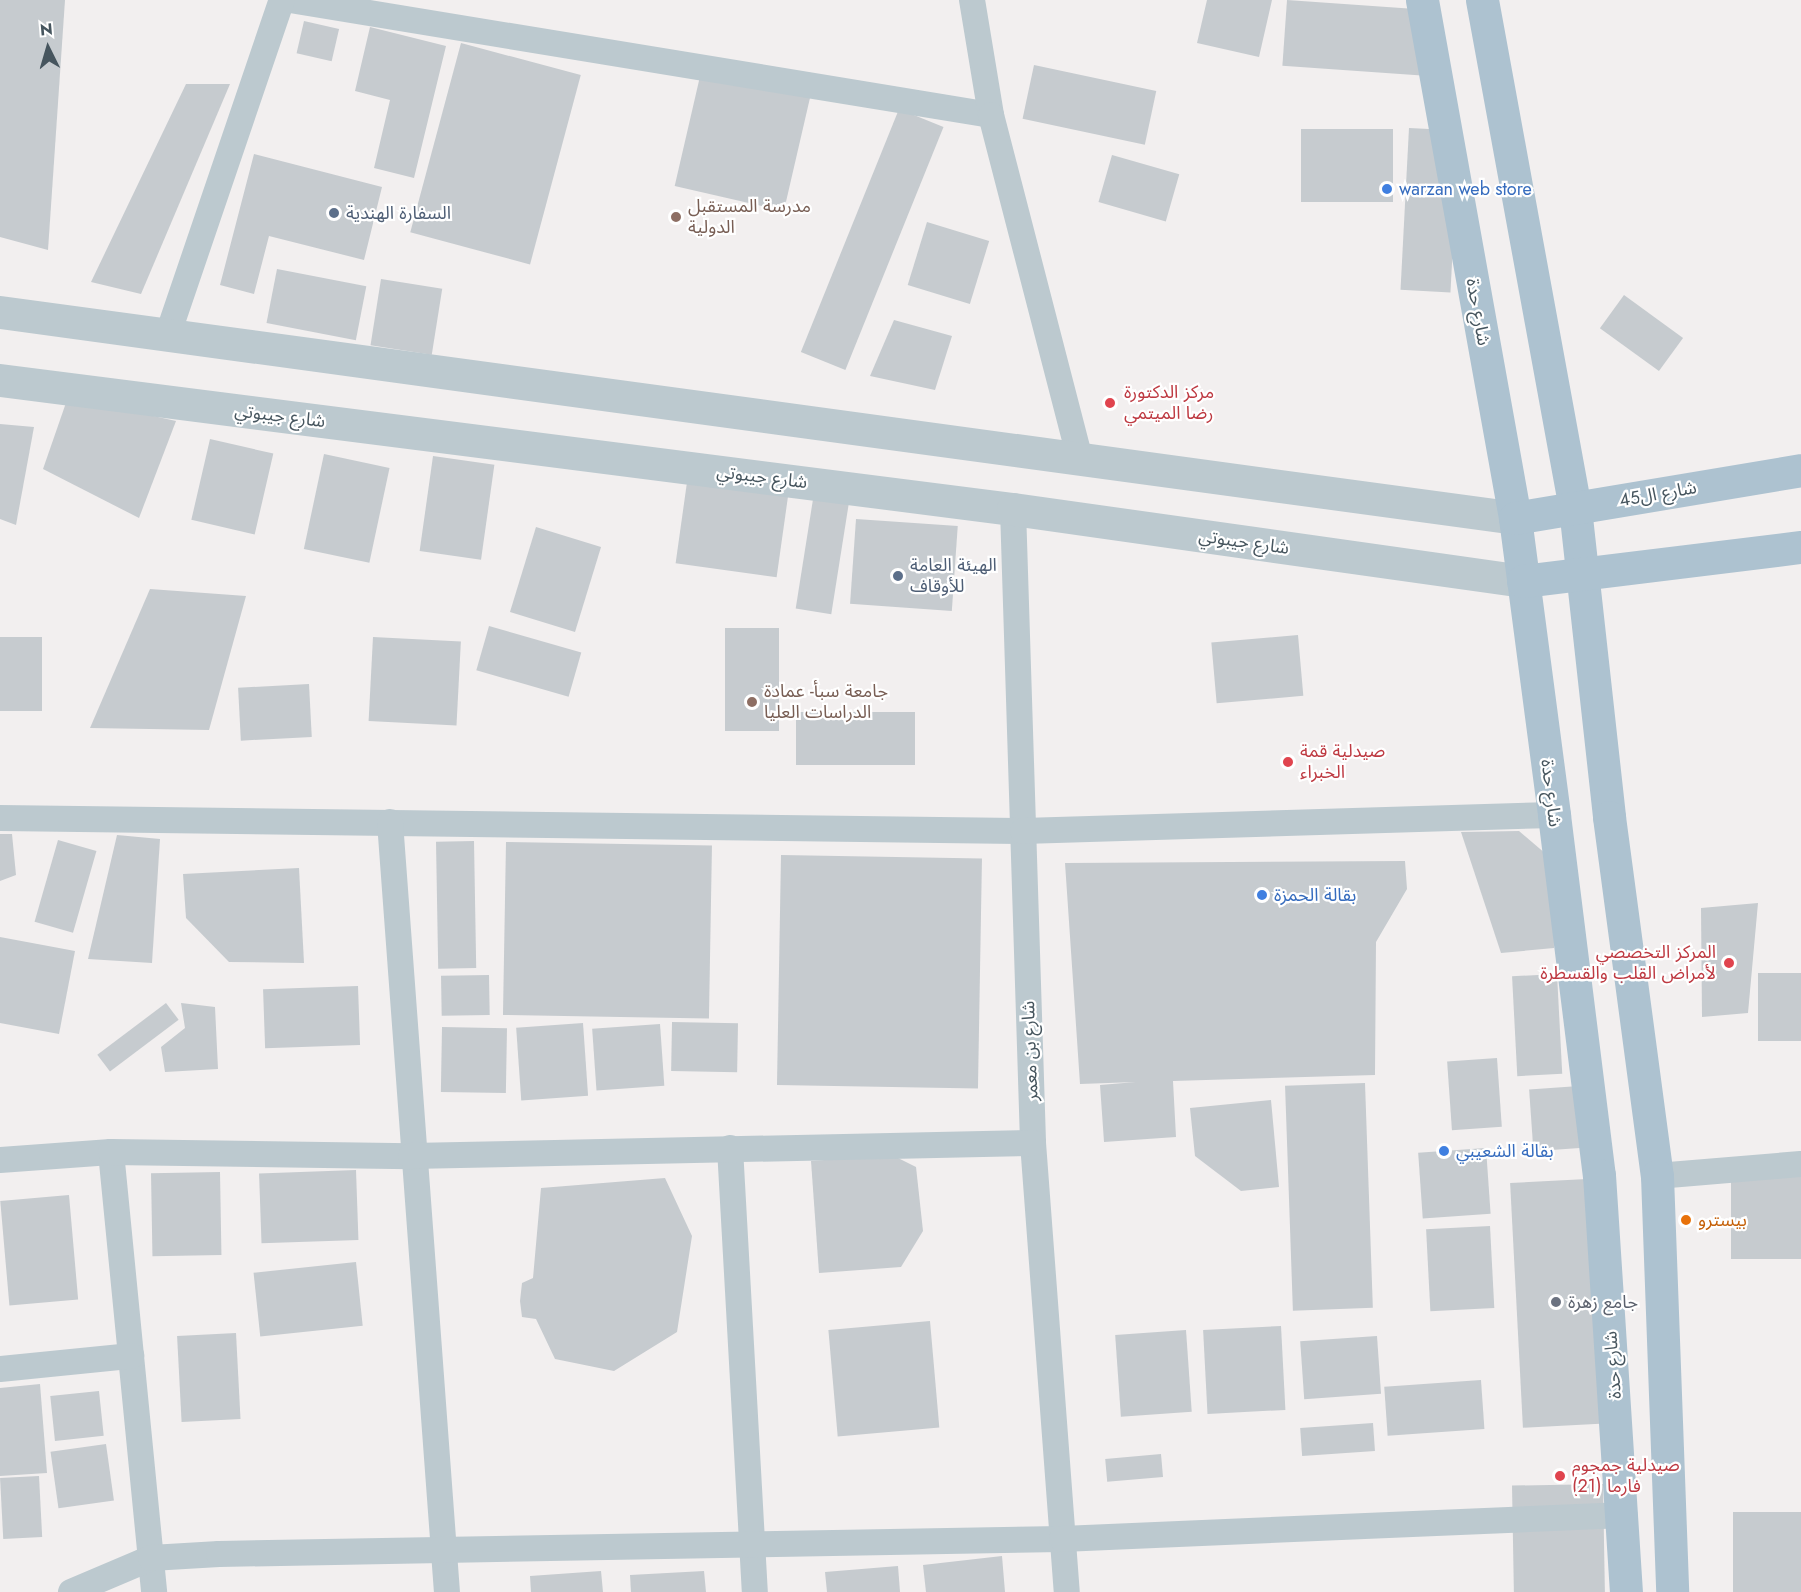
<!DOCTYPE html>
<html>
<head>
<meta charset="utf-8">
<style>
  body { margin:0 }
  #map { position:relative; width:1801px; height:1592px; overflow:hidden; background:#f2efef; font-family:Jost,"Noto Sans Arabic",sans-serif }
  div>[style] { position:absolute }
  [style*='--x'] { left:calc(var(--x)*1px); top:calc(var(--y)*1px); width:calc(var(--w)*1px); rotate:calc(var(--a)*1deg) }
  .building>* { inset:0; background:#c6cbcf; transform-origin:0 0 }
  .minor>* { height:26px; margin:-13px; padding:0 13px; transform-origin:13px; border-radius:13px; background:#bcc9cf }
  .tertiary>* { height:33px; margin:-16.5px; padding:0 16.5px; transform-origin:16.5px; border-radius:16.5px; background:#bcc9cf }
  .primary>* { height:33px; margin:-16.5px; padding:0 16.5px; transform-origin:16.5px; border-radius:16.5px; background:#adc2d0 }
  .dots>* { width:16px; height:16px; translate:-50% -50%; box-sizing:border-box; border:3px solid #fff; border-radius:50% }
  span { translate:-50% -50%; white-space:nowrap; text-align:center; line-height:1.15; -webkit-text-stroke:4.5px #fff; paint-order:stroke }
  .shop-label { font-size:18px; color:#366cbe }
  .left { translate:0 -50%; text-align:left }
  .education-label { font-size:18px; color:#785e54 }
  .service-label { font-size:18px; color:#4e5e75 }
  .street-label { font-size:18px; color:#46555e }
  .health-label { font-size:18px; color:#be3a42 }
  .right { translate:-100% -50%; text-align:right }
  .food-label { font-size:18px; color:#c56008 }
  .worship-label { font-size:18px; color:#5b616d }
  .north { position:absolute; left:18px; top:18px; width:60px; height:60px; -webkit-text-stroke:4px #fff; paint-order:stroke; rotate:355deg; font-size:16px; font-weight:700; line-height:24px; text-align:center; color:#46555e }
  .north::after { content:''; display:block; margin:auto; width:21px; height:27px; background:#46555e; clip-path:polygon(50% 0,100% 100%,50% 72%,0 100%) }
</style>
</head>
<body>
<div id="map">
  <div class="building">
    <i style="clip-path:polygon(0 0,65px 0,48px 250px,0 237px)"></i>
    <i style="clip-path:polygon(1207px 0,1272px 0,1259px 57px,1197px 43px)"></i>
    <i style="left:1287px;top:0;width:143px;height:66px;rotate:4deg"></i>
    <i style="left:304px;top:21px;width:36px;height:33px;rotate:13deg"></i>
    <i style="clip-path:polygon(370px 27px,446px 46px,414px 178px,374px 168px,390px 100px,355px 91px)"></i>
    <i style="left:461px;top:43px;width:124px;height:196px;rotate:15deg"></i>
    <i style="left:1034px;top:65px;width:125px;height:55px;rotate:12deg"></i>
    <i style="left:701px;top:72px;width:112px;height:117px;rotate:13deg"></i>
    <i style="clip-path:polygon(186px 84px,230px 84px,141px 294px,91px 282px)"></i>
    <i style="left:899px;top:109px;width:48px;height:262px;rotate:22deg"></i>
    <i style="left:1409px;top:128px;width:50px;height:162px;rotate:3deg"></i>
    <i style="left:1393px;top:129px;width:73px;height:92px;rotate:90deg"></i>
    <i style="clip-path:polygon(254px 154px,382px 187px,364px 260px,269px 236px,254px 294px,220px 285px)"></i>
    <i style="left:1112px;top:155px;width:70px;height:49px;rotate:16deg"></i>
    <i style="left:927px;top:222px;width:65px;height:66px;rotate:17deg"></i>
    <i style="left:277px;top:269px;width:91px;height:55px;rotate:11deg"></i>
    <i style="left:381px;top:279px;width:62px;height:67px;rotate:9deg"></i>
    <i style="left:1624px;top:295px;width:73px;height:41px;rotate:36deg"></i>
    <i style="clip-path:polygon(894px 320px,952px 336px,935px 390px,870px 376px)"></i>
    <i style="clip-path:polygon(68px 397px,176px 421px,139px 518px,43px 469px)"></i>
    <i style="clip-path:polygon(0 424px,34px 427px,16px 525px,0 519px)"></i>
    <i style="left:210px;top:439px;width:65px;height:83px;rotate:13deg"></i>
    <i style="left:324px;top:454px;width:67px;height:97px;rotate:12deg"></i>
    <i style="left:433px;top:456px;width:62px;height:96px;rotate:8deg"></i>
    <i style="left:688px;top:475px;width:102px;height:89px;rotate:8deg"></i>
    <i style="left:814px;top:493px;width:36px;height:117px;rotate:9deg"></i>
    <i style="left:856px;top:519px;width:102px;height:85px;rotate:4deg"></i>
    <i style="left:536px;top:527px;width:68px;height:89px;rotate:17deg"></i>
    <i style="clip-path:polygon(150px 589px,246px 596px,209px 730px,90px 728px)"></i>
    <i style="left:489px;top:626px;width:96px;height:46px;rotate:16deg"></i>
    <i style="left:725px;top:628px;width:54px;height:103px"></i>
    <i style="left:1298px;top:635px;width:61px;height:87px;rotate:85deg"></i>
    <i style="left:0;top:637px;width:42px;height:74px"></i>
    <i style="left:373px;top:637px;width:88px;height:84px;rotate:3deg"></i>
    <i style="left:309px;top:684px;width:53px;height:71px;rotate:87deg"></i>
    <i style="left:796px;top:712px;width:119px;height:53px"></i>
    <i style="clip-path:polygon(1519px 831px,1553px 860px,1554px 948px,1501px 953px,1461px 832px)"></i>
    <i style="clip-path:polygon(0 834px,12px 834px,16px 875px,0 881px)"></i>
    <i style="clip-path:polygon(117px 835px,160px 839px,152px 963px,88px 959px)"></i>
    <i style="left:58px;top:840px;width:40px;height:85px;rotate:16deg"></i>
    <i style="left:474px;top:841px;width:127px;height:38px;rotate:89deg"></i>
    <i style="left:506px;top:842px;width:206px;height:173px;rotate:1deg"></i>
    <i style="left:781px;top:855px;width:201px;height:230px;rotate:1deg"></i>
    <i style="clip-path:polygon(1405px 861px,1407px 889px,1376px 942px,1375px 1075px,1173px 1081px,1176px 1137px,1104px 1142px,1100px 1085px,1136px 1082px,1080px 1084px,1065px 863px)"></i>
    <i style="clip-path:polygon(299px 868px,304px 963px,229px 962px,186px 918px,183px 874px)"></i>
    <i style="clip-path:polygon(1758px 903px,1748px 1013px,1702px 1017px,1701px 908px)"></i>
    <i style="clip-path:polygon(0 937px,75px 951px,59px 1034px,0 1023px)"></i>
    <i style="left:1801px;top:973px;width:68px;height:43px;rotate:90deg"></i>
    <i style="left:1557px;top:974px;width:100px;height:45px;rotate:87deg"></i>
    <i style="left:489px;top:975px;width:40px;height:48px;rotate:89deg"></i>
    <i style="left:358px;top:986px;width:59px;height:95px;rotate:88deg"></i>
    <i style="left:166px;top:1003px;width:21px;height:86px;rotate:53deg"></i>
    <i style="clip-path:polygon(181px 1003px,215px 1007px,218px 1069px,165px 1072px,161px 1047px,185px 1028px)"></i>
    <i style="left:672px;top:1022px;width:66px;height:49px;rotate:1deg"></i>
    <i style="left:583px;top:1023px;width:73px;height:67px;rotate:86deg"></i>
    <i style="left:660px;top:1024px;width:62px;height:68px;rotate:86deg"></i>
    <i style="left:442px;top:1027px;width:65px;height:65px;rotate:1deg"></i>
    <i style="left:1497px;top:1058px;width:69px;height:50px;rotate:86deg"></i>
    <i style="left:1365px;top:1083px;width:225px;height:80px;rotate:88deg"></i>
    <i style="left:1579px;top:1086px;width:62px;height:50px;rotate:86deg"></i>
    <i style="clip-path:polygon(1271px 1100px,1279px 1187px,1241px 1191px,1195px 1156px,1190px 1108px)"></i>
    <i style="left:1486px;top:1148px;width:66px;height:68px;rotate:86deg"></i>
    <i style="clip-path:polygon(892px 1155px,916px 1167px,923px 1231px,901px 1267px,819px 1273px,811px 1161px)"></i>
    <i style="left:356px;top:1170px;width:70px;height:97px;rotate:88deg"></i>
    <i style="left:220px;top:1172px;width:83px;height:69px;rotate:89deg"></i>
    <i style="left:1801px;top:1177px;width:82px;height:70px;rotate:90deg"></i>
    <i style="clip-path:polygon(665px 1178px,692px 1236px,677px 1332px,614px 1371px,555px 1359px,536px 1319px,522px 1317px,520px 1301px,522px 1283px,533px 1278px,541px 1188px)"></i>
    <i style="left:1587px;top:1179px;width:245px;height:77px;rotate:87deg"></i>
    <i style="left:69px;top:1195px;width:105px;height:69px;rotate:85deg"></i>
    <i style="left:1490px;top:1226px;width:82px;height:64px;rotate:87deg"></i>
    <i style="left:356px;top:1262px;width:64px;height:103px;rotate:84deg"></i>
    <i style="left:930px;top:1321px;width:107px;height:102px;rotate:85deg"></i>
    <i style="left:1281px;top:1326px;width:84px;height:78px;rotate:87deg"></i>
    <i style="left:1186px;top:1330px;width:82px;height:71px;rotate:86deg"></i>
    <i style="left:236px;top:1333px;width:86px;height:59px;rotate:87deg"></i>
    <i style="left:1377px;top:1336px;width:58px;height:77px;rotate:86deg"></i>
    <i style="left:1481px;top:1380px;width:49px;height:97px;rotate:86deg"></i>
    <i style="clip-path:polygon(40px 1384px,47px 1473px,0 1476px,0 1388px)"></i>
    <i style="left:99px;top:1391px;width:45px;height:49px;rotate:84deg"></i>
    <i style="left:1373px;top:1423px;width:28px;height:73px;rotate:86deg"></i>
    <i style="left:106px;top:1444px;width:57px;height:56px;rotate:82deg"></i>
    <i style="left:1161px;top:1454px;width:23px;height:56px;rotate:85deg"></i>
    <i style="left:39px;top:1476px;width:61px;height:39px;rotate:87deg"></i>
    <i style="left:1603px;top:1484px;width:108px;height:91px;rotate:89deg"></i>
    <i style="left:1801px;top:1512px;width:80px;height:68px;rotate:90deg"></i>
    <i style="clip-path:polygon(1002px 1556px,1005px 1592px,926px 1592px,923px 1565px)"></i>
    <i style="clip-path:polygon(898px 1566px,900px 1592px,827px 1592px,825px 1572px)"></i>
    <i style="clip-path:polygon(601px 1571px,603px 1592px,531px 1592px,530px 1576px)"></i>
    <i style="clip-path:polygon(704px 1571px,706px 1592px,631px 1592px,630px 1575px)"></i>
  </div>
  <div class="minor">
    <i style="--x:290;--y:0;--w:710;--a:9.32"></i>
    <i style="--x:972;--y:0;--w:117;--a:80.6"></i>
    <i style="--x:991;--y:115;--w:358;--a:75.5"></i>
    <i style="--x:167;--y:337;--w:356;--a:-71.2"></i>
    <i style="--x:1013;--y:509;--w:634;--a:88.19"></i>
    <i style="--x:1033;--y:1143;--w:450;--a:85.7"></i>
    <i style="--x:0;--y:818;--w:1023;--a:0.73"></i>
    <i style="--x:1023;--y:831;--w:531;--a:-1.73"></i>
    <i style="--x:390;--y:822;--w:772;--a:85.77"></i>
    <i style="--x:730;--y:1148;--w:445;--a:86.8"></i>
    <i style="--x:111;--y:1152;--w:442;--a:84.4"></i>
    <i style="--x:0;--y:1160;--w:111;--a:-4.1"></i>
    <i style="--x:111;--y:1152;--w:300;--a:0.8"></i>
    <i style="--x:411;--y:1156;--w:622;--a:-1.2"></i>
    <i style="--x:1657;--y:1176;--w:144;--a:-4.8"></i>
    <i style="--x:0;--y:1369;--w:132;--a:-5.7"></i>
    <i style="--x:71;--y:1592;--w:87;--a:-23"></i>
    <i style="--x:151;--y:1558;--w:68;--a:-3.4"></i>
    <i style="--x:219;--y:1554;--w:843;--a:-1.02"></i>
    <i style="--x:1062;--y:1539;--w:563;--a:-2.45"></i>
  </div>
  <div class="tertiary">
    <i style="--x:0;--y:312;--w:1529;--a:7.74"></i>
    <i style="--x:0;--y:380;--w:1021;--a:7.26"></i>
    <i style="--x:1013;--y:509;--w:515;--a:8.04"></i>
  </div>
  <div class="primary">
    <i style="--x:1422;--y:0;--w:526;--a:79.82"></i>
    <i style="--x:1515;--y:518;--w:300;--a:82.5"></i>
    <i style="--x:1554;--y:815;--w:363;--a:82.9"></i>
    <i style="--x:1599;--y:1175;--w:418;--a:86.3"></i>
    <i style="--x:1482;--y:0;--w:516;--a:79.63"></i>
    <i style="--x:1575;--y:508;--w:311;--a:83.7"></i>
    <i style="--x:1609;--y:817;--w:362;--a:82.4"></i>
    <i style="--x:1657;--y:1176;--w:416;--a:87.9"></i>
    <i style="--x:1515;--y:518;--w:290;--a:-9.5"></i>
    <i style="--x:1523;--y:581;--w:280;--a:-7"></i>
  </div>
  <div class="dots">
    <i style="left:1387px;top:189px;background:#3f7fe0"></i>
    <i style="left:334px;top:213px;background:#5c6f8a"></i>
    <i style="left:676px;top:217px;background:#8d6e63"></i>
    <i style="left:1110px;top:403px;background:#e0444e"></i>
    <i style="left:898px;top:576px;background:#5c6f8a"></i>
    <i style="left:752px;top:702px;background:#8d6e63"></i>
    <i style="left:1288px;top:762px;background:#e0444e"></i>
    <i style="left:1262px;top:895px;background:#3f7fe0"></i>
    <i style="left:1729px;top:963px;background:#e0444e"></i>
    <i style="left:1444px;top:1151px;background:#3f7fe0"></i>
    <i style="left:1686px;top:1220px;background:#e8710a"></i>
    <i style="left:1556px;top:1302px;background:#6b7280"></i>
    <i style="left:1560px;top:1476px;background:#e0444e"></i>
  </div>
  <div class="shop-label">
    <span class="left" style="left:1399px;top:189px">warzan web store</span>
    <span class="left" style="left:1274px;top:895px">بقالة الحمزة</span>
    <span class="left" style="left:1456px;top:1151px">بقالة الشعيبي</span>
  </div>
  <div class="education-label">
    <span class="left" style="left:688px;top:217px">مدرسة المستقبل<br>الدولية</span>
    <span class="left" style="left:764px;top:702px">جامعة سبأ- عمادة<br>الدراسات العليا</span>
  </div>
  <div class="service-label">
    <span class="left" style="left:346px;top:213px">السفارة الهندية</span>
    <span class="left" style="left:910px;top:576px">الهيئة العامة<br>للأوقاف</span>
  </div>
  <div class="street-label">
    <span style="left:1478px;top:312px;rotate:80deg">شارع حدة</span>
    <span style="left:280px;top:416px;rotate:7deg">شارع جيبوتي</span>
    <span style="left:762px;top:477px;rotate:7deg">شارع جيبوتي</span>
    <span style="left:1658px;top:494px;rotate:-10deg">شارع ال45</span>
    <span style="left:1244px;top:542px;rotate:8deg">شارع جيبوتي</span>
    <span style="left:1551px;top:793px;rotate:83deg">شارع حدة</span>
    <span style="left:1030px;top:1051px;rotate:-92deg">شارع بن معمر</span>
    <span style="left:1613px;top:1365px;rotate:-94deg">شارع حدة</span>
  </div>
  <div class="health-label">
    <span class="left" style="left:1124px;top:403px">مركز الدكتورة<br>رضا الميتمي</span>
    <span class="left" style="left:1300px;top:762px">صيدلية قمة<br>الخبراء</span>
    <span class="right" style="left:1716px;top:963px">المركز التخصصي<br>لأمراض القلب والقسطرة</span>
    <span class="left" style="left:1572px;top:1476px">صيدلية جمجوم<br>فارما (21)</span>
  </div>
  <div class="food-label">
    <span class="left" style="left:1698px;top:1220px">بيسترو</span>
  </div>
  <div class="worship-label">
    <span class="left" style="left:1568px;top:1302px">جامع زهرة</span>
  </div>
  <div class="north">N</div>
</div>
</body>
</html>
